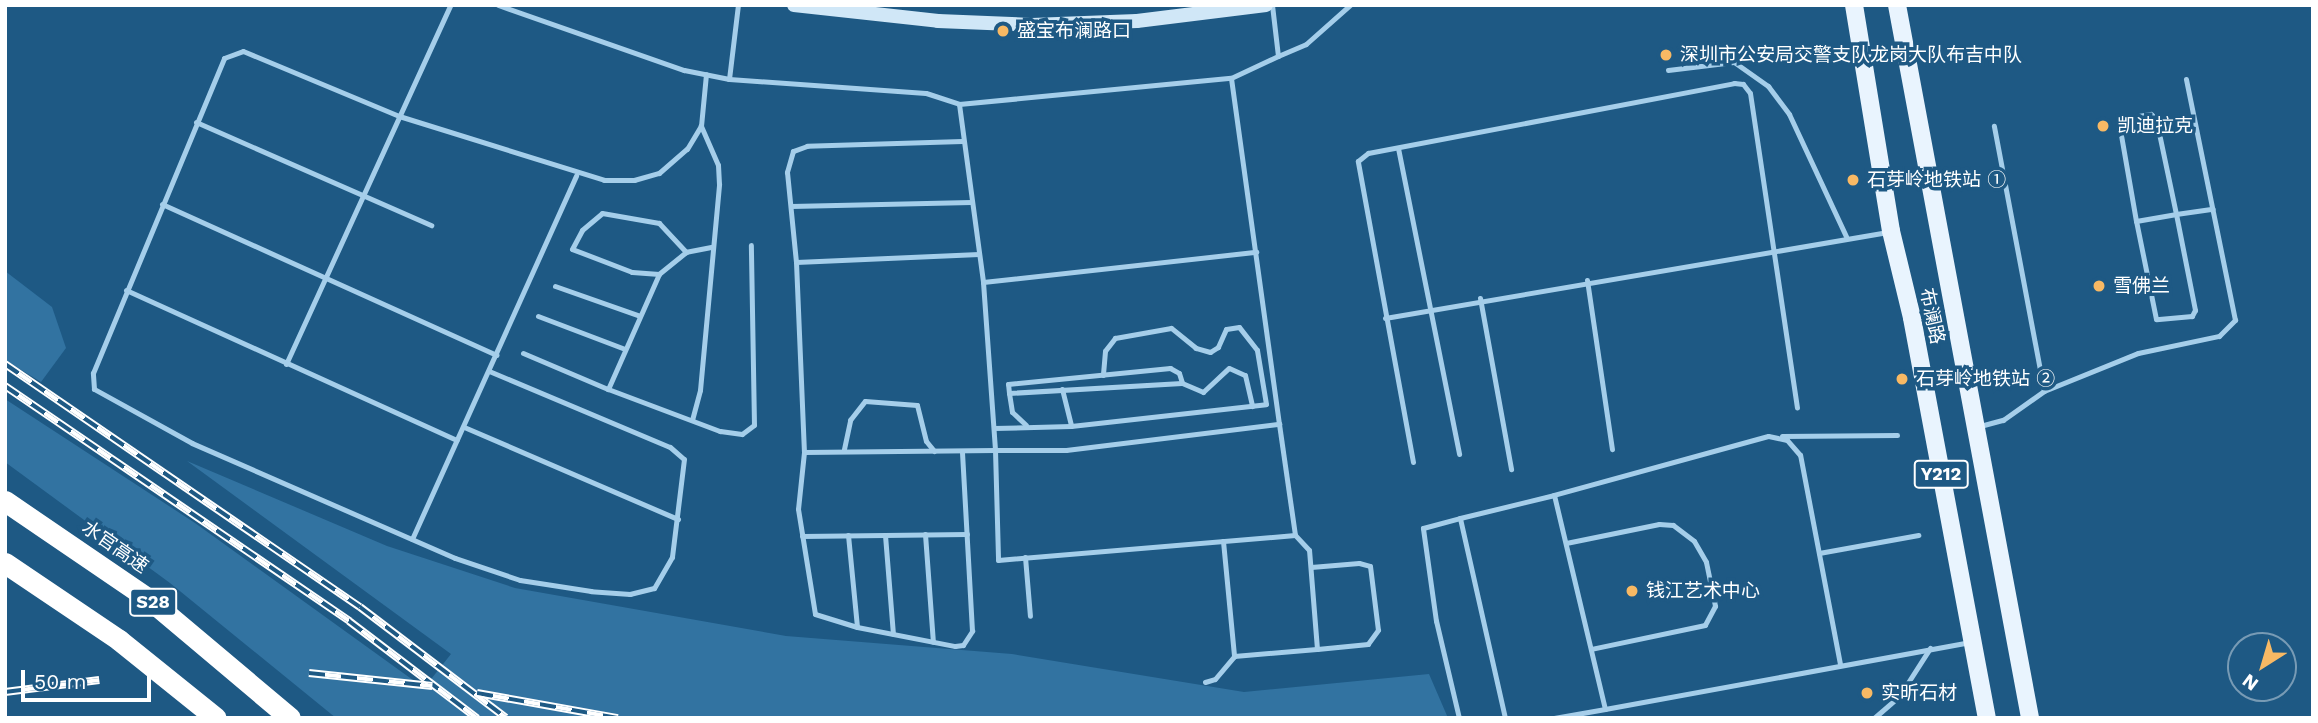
<!DOCTYPE html>
<html>
<head>
<meta charset="utf-8">
<style>
  body { margin:0 }
  #map { position:relative; width:2318px; height:723px; overflow:hidden; background:#1e5984; font-family:"Work Sans","Noto Sans SC",sans-serif }
  div>[style] { position:absolute }
  [style*='--x'] { left:calc(var(--x)*1px); top:calc(var(--y)*1px); width:calc(var(--w)*1px); rotate:calc(var(--a)*1deg) }
  .green>* { inset:0; background:#3273a1 }
  .lane>* { height:5px; margin:-2.5px; padding:0 2.5px; transform-origin:2.5px; border-radius:2.5px; background:#a5ceea }
  .secondary>* { height:14px; margin:-7px; padding:0 7px; transform-origin:7px; border-radius:7px; background:#d0e7f7 }
  .primary>* { height:18px; margin:-9px; padding:0 9px; transform-origin:9px; border-radius:9px; background:#e9f4fe }
  .highway>* { height:21px; margin:-10.5px; padding:0 10.5px; transform-origin:10.5px; border-radius:10.5px; background:#fff }
  .rail>* { height:8px; margin-top:-4px; transform-origin:0; background:repeating-linear-gradient(90deg,#1e5984 0 16px,#fff 0 32px); box-sizing:border-box; border-block:2px solid #fff }
  .dots>* { width:19px; height:19px; translate:-50% -50%; box-sizing:border-box; border:4px solid #1e5984; border-radius:50% }
  span { translate:-50% -50%; white-space:nowrap; text-align:center; line-height:1.15; -webkit-text-stroke:7px #1e5984; paint-order:stroke }
  .shield-label span { padding:2px 5px; background:#1e5984; border:2px solid; border-radius:5px; -webkit-text-stroke-width:0 }
  .shield-label { font-size:18px; color:#fff; font-weight:700 }
  .poi-label { font-size:19px; color:#fff }
  .left { translate:0 -50%; text-align:left }
  .street-label { font-size:19px; color:#fff }
  .frame { position:absolute; inset:0; border:7px solid #fff; pointer-events:none }
  .north { position:absolute; left:2227px; top:632px; width:70px; height:70px; box-sizing:border-box; background:#1e5984; border:2px solid #789bb5; border-radius:50%; rotate:217deg; font-size:19px; font-weight:700; line-height:28px; text-align:center; color:#fff }
  .north::after { content:''; display:block; margin:auto; width:24px; height:32px; background:#f8b964; clip-path:polygon(50% 0,100% 100%,50% 72%,0 100%) }
  .scale { position:absolute; left:21px; top:670px; width:130px; height:32px; box-sizing:border-box; border:4px solid #fff; border-top:0; padding-left:9px; font-size:21px; line-height:24px; white-space:nowrap; color:#fff; -webkit-text-stroke:5px #1e5984; paint-order:stroke }
</style>
</head>
<body>
<div id="map">
  <div class="green">
    <i style="clip-path:polygon(5px 271px,52px 307px,66px 348px,41px 382px,5px 360px)"></i>
    <i style="clip-path:polygon(5px 399px,195px 523px,424px 688px,451px 654px,187px 461px,387px 546px,515px 588px,786px 636px,1012px 654px,1244px 692px,1429px 674px,1448px 718px,336px 718px,170px 583px,5px 462px)"></i>
  </div>
  <div class="lane">
    <i style="--x:498;--y:5;--w:197;--a:19.3"></i>
    <i style="--x:684;--y:70;--w:46;--a:11.3"></i>
    <i style="--x:729;--y:79;--w:197;--a:4.1"></i>
    <i style="--x:926;--y:93;--w:35;--a:18"></i>
    <i style="--x:959;--y:104;--w:273;--a:-5.5"></i>
    <i style="--x:1231;--y:78;--w:52;--a:-25.1"></i>
    <i style="--x:1278;--y:56;--w:51;--a:-96.7"></i>
    <i style="--x:1278;--y:56;--w:30;--a:-23"></i>
    <i style="--x:1306;--y:44;--w:59;--a:-41.6"></i>
    <i style="--x:1668;--y:70;--w:66;--a:-6.9"></i>
    <i style="--x:1734;--y:62;--w:42;--a:35.2"></i>
    <i style="--x:1768;--y:86;--w:35;--a:53"></i>
    <i style="--x:1789;--y:114;--w:135;--a:65"></i>
    <i style="--x:729;--y:79;--w:75;--a:-83.1"></i>
    <i style="--x:959;--y:104;--w:180;--a:82.3"></i>
    <i style="--x:983;--y:282;--w:168;--a:85.9"></i>
    <i style="--x:995;--y:450;--w:71;--a:0"></i>
    <i style="--x:1066;--y:450;--w:215;--a:-7"></i>
    <i style="--x:1279;--y:424;--w:349;--a:-97.9"></i>
    <i style="--x:196;--y:122;--w:257;--a:23.7"></i>
    <i style="--x:962;--y:141;--w:155;--a:178.2"></i>
    <i style="--x:807;--y:146;--w:15;--a:160"></i>
    <i style="--x:793;--y:151;--w:22;--a:106"></i>
    <i style="--x:787;--y:172;--w:90;--a:84.3"></i>
    <i style="--x:796;--y:262;--w:190;--a:87.6"></i>
    <i style="--x:804;--y:452;--w:191;--a:-0.6"></i>
    <i style="--x:995;--y:450;--w:110;--a:88.4"></i>
    <i style="--x:998;--y:560;--w:298;--a:-4.8"></i>
    <i style="--x:1295;--y:535;--w:112;--a:-98.2"></i>
    <i style="--x:1398;--y:148;--w:312;--a:78.7"></i>
    <i style="--x:162;--y:204;--w:367;--a:24.3"></i>
    <i style="--x:791;--y:206;--w:180;--a:-1.3"></i>
    <i style="--x:2136;--y:221;--w:93;--a:-99.9"></i>
    <i style="--x:2120;--y:129;--w:12;--a:-66"></i>
    <i style="--x:2125;--y:118;--w:26;--a:-9"></i>
    <i style="--x:2151;--y:114;--w:7;--a:45"></i>
    <i style="--x:2156;--y:119;--w:97;--a:78.1"></i>
    <i style="--x:2176;--y:214;--w:98;--a:78.8"></i>
    <i style="--x:2195;--y:310;--w:7;--a:117"></i>
    <i style="--x:2192;--y:316;--w:36;--a:175"></i>
    <i style="--x:2156;--y:319;--w:100;--a:-101.5"></i>
    <i style="--x:2136;--y:221;--w:41;--a:-9.9"></i>
    <i style="--x:2176;--y:214;--w:37;--a:-8"></i>
    <i style="--x:711;--y:247;--w:25;--a:169"></i>
    <i style="--x:686;--y:252;--w:35;--a:141"></i>
    <i style="--x:659;--y:274;--w:126;--a:113.9"></i>
    <i style="--x:608;--y:389;--w:120;--a:20.6"></i>
    <i style="--x:720;--y:431;--w:22;--a:8"></i>
    <i style="--x:742;--y:434;--w:15;--a:-37"></i>
    <i style="--x:754;--y:425;--w:180;--a:-91"></i>
    <i style="--x:796;--y:262;--w:183;--a:-2.5"></i>
    <i style="--x:659;--y:274;--w:27;--a:-176"></i>
    <i style="--x:632;--y:272;--w:64;--a:-159"></i>
    <i style="--x:572;--y:249;--w:21;--a:-62"></i>
    <i style="--x:582;--y:230;--w:26;--a:-40"></i>
    <i style="--x:602;--y:213;--w:58;--a:10"></i>
    <i style="--x:659;--y:223;--w:40;--a:47"></i>
    <i style="--x:1587;--y:280;--w:171;--a:81.6"></i>
    <i style="--x:983;--y:282;--w:275;--a:-6.3"></i>
    <i style="--x:555;--y:286;--w:90;--a:19.4"></i>
    <i style="--x:126;--y:290;--w:363;--a:24.4"></i>
    <i style="--x:1480;--y:298;--w:174;--a:79.7"></i>
    <i style="--x:538;--y:316;--w:93;--a:20.8"></i>
    <i style="--x:1385;--y:318;--w:510;--a:-9.7"></i>
    <i style="--x:523;--y:353;--w:92;--a:23"></i>
    <i style="--x:286;--y:364;--w:395;--a:-65.4"></i>
    <i style="--x:489;--y:371;--w:196;--a:22.8"></i>
    <i style="--x:670;--y:447;--w:18;--a:41"></i>
    <i style="--x:684;--y:459;--w:99;--a:97"></i>
    <i style="--x:672;--y:557;--w:36;--a:120"></i>
    <i style="--x:654;--y:588;--w:25;--a:166"></i>
    <i style="--x:630;--y:594;--w:39;--a:-176"></i>
    <i style="--x:591;--y:591;--w:72;--a:-171.2"></i>
    <i style="--x:520;--y:580;--w:69;--a:-161.3"></i>
    <i style="--x:455;--y:558;--w:287;--a:-156.4"></i>
    <i style="--x:192;--y:443;--w:112;--a:-151.1"></i>
    <i style="--x:94;--y:389;--w:16;--a:-94"></i>
    <i style="--x:93;--y:373;--w:341;--a:-67.4"></i>
    <i style="--x:224;--y:58;--w:20;--a:-20"></i>
    <i style="--x:243;--y:51;--w:169;--a:22.6"></i>
    <i style="--x:399;--y:116;--w:215;--a:17.3"></i>
    <i style="--x:604;--y:180;--w:30;--a:0"></i>
    <i style="--x:634;--y:180;--w:26;--a:-16"></i>
    <i style="--x:659;--y:173;--w:37;--a:-41"></i>
    <i style="--x:687;--y:149;--w:27;--a:-59"></i>
    <i style="--x:701;--y:126;--w:52;--a:-84.5"></i>
    <i style="--x:1062;--y:389;--w:38;--a:76"></i>
    <i style="--x:2044;--y:391;--w:101;--a:-22"></i>
    <i style="--x:2138;--y:353;--w:83;--a:-11.9"></i>
    <i style="--x:2219;--y:336;--w:23;--a:-45"></i>
    <i style="--x:2235;--y:320;--w:246;--a:-101.5"></i>
    <i style="--x:1009;--y:393;--w:9;--a:-96"></i>
    <i style="--x:1008;--y:384;--w:163;--a:-5.6"></i>
    <i style="--x:1170;--y:368;--w:10;--a:29"></i>
    <i style="--x:1179;--y:373;--w:10;--a:73"></i>
    <i style="--x:692;--y:420;--w:31;--a:-75"></i>
    <i style="--x:700;--y:390;--w:207;--a:-84.7"></i>
    <i style="--x:719;--y:184;--w:19;--a:-93"></i>
    <i style="--x:718;--y:165;--w:43;--a:-113.6"></i>
    <i style="--x:1026;--y:425;--w:19;--a:-137"></i>
    <i style="--x:1012;--y:412;--w:19;--a:-99"></i>
    <i style="--x:1009;--y:393;--w:173;--a:-3.3"></i>
    <i style="--x:1182;--y:383;--w:23;--a:23"></i>
    <i style="--x:1203;--y:392;--w:35;--a:-43"></i>
    <i style="--x:1229;--y:368;--w:17;--a:24"></i>
    <i style="--x:1245;--y:375;--w:32;--a:77"></i>
    <i style="--x:1980;--y:426;--w:24;--a:-15"></i>
    <i style="--x:2003;--y:420;--w:50;--a:-35.3"></i>
    <i style="--x:2044;--y:391;--w:270;--a:-100.7"></i>
    <i style="--x:464;--y:427;--w:233;--a:23.3"></i>
    <i style="--x:994;--y:428;--w:77;--a:-1.5"></i>
    <i style="--x:1071;--y:426;--w:196;--a:-6.4"></i>
    <i style="--x:1266;--y:404;--w:55;--a:-99.5"></i>
    <i style="--x:1257;--y:350;--w:29;--a:-128"></i>
    <i style="--x:1239;--y:327;--w:13;--a:171"></i>
    <i style="--x:1226;--y:329;--w:20;--a:114"></i>
    <i style="--x:1218;--y:347;--w:9;--a:148"></i>
    <i style="--x:1210;--y:352;--w:15;--a:-164"></i>
    <i style="--x:1196;--y:348;--w:32;--a:-141"></i>
    <i style="--x:1171;--y:328;--w:57;--a:169.9"></i>
    <i style="--x:1115;--y:338;--w:16;--a:128"></i>
    <i style="--x:1105;--y:351;--w:24;--a:95"></i>
    <i style="--x:1782;--y:436;--w:115;--a:-0.5"></i>
    <i style="--x:844;--y:449;--w:30;--a:-78"></i>
    <i style="--x:850;--y:420;--w:24;--a:-52"></i>
    <i style="--x:865;--y:401;--w:52;--a:4.4"></i>
    <i style="--x:917;--y:405;--w:37;--a:76"></i>
    <i style="--x:926;--y:441;--w:13;--a:51"></i>
    <i style="--x:804;--y:452;--w:57;--a:96"></i>
    <i style="--x:798;--y:509;--w:106;--a:80.8"></i>
    <i style="--x:815;--y:614;--w:44;--a:17.2"></i>
    <i style="--x:857;--y:627;--w:100;--a:11"></i>
    <i style="--x:955;--y:646;--w:8;--a:-7"></i>
    <i style="--x:963;--y:645;--w:17;--a:-57"></i>
    <i style="--x:972;--y:631;--w:180;--a:-93.2"></i>
    <i style="--x:1413;--y:462;--w:306;--a:-100.4"></i>
    <i style="--x:1358;--y:161;--w:13;--a:-39"></i>
    <i style="--x:1368;--y:153;--w:373;--a:-10.8"></i>
    <i style="--x:1734;--y:83;--w:9;--a:6"></i>
    <i style="--x:1743;--y:84;--w:11;--a:52"></i>
    <i style="--x:1750;--y:93;--w:318;--a:81.5"></i>
    <i style="--x:925;--y:534;--w:108;--a:85.8"></i>
    <i style="--x:848;--y:535;--w:92;--a:84.4"></i>
    <i style="--x:885;--y:535;--w:99;--a:85.4"></i>
    <i style="--x:802;--y:536;--w:165;--a:-0.7"></i>
    <i style="--x:412;--y:539;--w:399;--a:-65.7"></i>
    <i style="--x:1223;--y:541;--w:116;--a:84.5"></i>
    <i style="--x:1566;--y:543;--w:95;--a:-11.5"></i>
    <i style="--x:1659;--y:524;--w:14;--a:4"></i>
    <i style="--x:1673;--y:525;--w:26;--a:37"></i>
    <i style="--x:1694;--y:541;--w:24;--a:60"></i>
    <i style="--x:1706;--y:562;--w:45;--a:78.4"></i>
    <i style="--x:1715;--y:606;--w:21;--a:118"></i>
    <i style="--x:1705;--y:625;--w:116;--a:168.1"></i>
    <i style="--x:1819;--y:553;--w:101;--a:-10.3"></i>
    <i style="--x:1025;--y:557;--w:59;--a:85.2"></i>
    <i style="--x:1311;--y:567;--w:48;--a:-4.8"></i>
    <i style="--x:1359;--y:563;--w:11;--a:15"></i>
    <i style="--x:1370;--y:566;--w:64;--a:82.9"></i>
    <i style="--x:1378;--y:630;--w:17;--a:126"></i>
    <i style="--x:1368;--y:644;--w:51;--a:174.4"></i>
    <i style="--x:1840;--y:664;--w:213;--a:-100.8"></i>
    <i style="--x:1800;--y:455;--w:20;--a:-131"></i>
    <i style="--x:1787;--y:440;--w:19;--a:-168"></i>
    <i style="--x:1768;--y:436;--w:222;--a:164.6"></i>
    <i style="--x:1554;--y:495;--w:220;--a:76.6"></i>
    <i style="--x:1605;--y:709;--w:370;--a:-10.4"></i>
    <i style="--x:1205;--y:682;--w:10;--a:-17"></i>
    <i style="--x:1215;--y:679;--w:30;--a:-50"></i>
    <i style="--x:1234;--y:656;--w:83;--a:-4.8"></i>
    <i style="--x:1317;--y:649;--w:99;--a:-94.6"></i>
    <i style="--x:1309;--y:550;--w:21;--a:-133"></i>
    <i style="--x:1459;--y:718;--w:100;--a:-103.3"></i>
    <i style="--x:1436;--y:621;--w:94;--a:-98"></i>
    <i style="--x:1423;--y:528;--w:38;--a:-15"></i>
    <i style="--x:1505;--y:718;--w:205;--a:-102.7"></i>
    <i style="--x:1460;--y:518;--w:97;--a:-13.7"></i>
    <i style="--x:1554;--y:718;--w:52;--a:-10"></i>
    <i style="--x:1874;--y:718;--w:35;--a:-41"></i>
    <i style="--x:1900;--y:695;--w:56;--a:-57.4"></i>
  </div>
  <div class="secondary">
    <i style="--x:794;--y:5;--w:145;--a:6.3"></i>
    <i style="--x:938;--y:21;--w:94;--a:2.4"></i>
    <i style="--x:1032;--y:25;--w:105;--a:-2.2"></i>
    <i style="--x:1137;--y:21;--w:130;--a:-7.1"></i>
  </div>
  <div class="primary">
    <i style="--x:1854;--y:5;--w:229;--a:80.7"></i>
    <i style="--x:1891;--y:231;--w:89;--a:76.4"></i>
    <i style="--x:1912;--y:318;--w:407;--a:79.4"></i>
    <i style="--x:1897;--y:5;--w:725;--a:79.43"></i>
  </div>
  <div class="highway">
    <i style="--x:5;--y:501;--w:176;--a:34.3"></i>
    <i style="--x:150;--y:600;--w:183;--a:40.1"></i>
    <i style="--x:5;--y:563;--w:138;--a:34"></i>
    <i style="--x:119;--y:640;--w:124;--a:38.8"></i>
  </div>
  <div class="rail">
    <i style="--x:5;--y:364;--w:430;--a:34.4"></i>
    <i style="--x:360;--y:607;--w:183;--a:37.2"></i>
    <i style="--x:5;--y:386;--w:417;--a:34.3"></i>
    <i style="--x:349;--y:621;--w:161;--a:37.2"></i>
    <i style="--x:309;--y:673;--w:124;--a:6"></i>
    <i style="--x:5;--y:692;--w:95;--a:-7.3"></i>
    <i style="--x:477;--y:693;--w:143;--a:10.1"></i>
  </div>
  <div class="dots">
    <i style="left:1003px;top:31px;background:#f8b964"></i>
    <i style="left:1666px;top:55px;background:#f8b964"></i>
    <i style="left:2103px;top:126px;background:#f8b964"></i>
    <i style="left:1853px;top:180px;background:#f8b964"></i>
    <i style="left:2099px;top:286px;background:#f8b964"></i>
    <i style="left:1902px;top:379px;background:#f8b964"></i>
    <i style="left:1632px;top:591px;background:#f8b964"></i>
    <i style="left:1867px;top:693px;background:#f8b964"></i>
  </div>
  <div class="shield-label">
    <span style="left:1941px;top:474px">Y212</span>
    <span style="left:153px;top:602px">S28</span>
  </div>
  <div class="poi-label">
    <span class="left" style="left:1017px;top:31px">盛宝布澜路口</span>
    <span class="left" style="left:1680px;top:55px">深圳市公安局交警支队龙岗大队布吉中队</span>
    <span class="left" style="left:2117px;top:126px">凯迪拉克</span>
    <span class="left" style="left:1867px;top:180px">石芽岭地铁站 ①</span>
    <span class="left" style="left:2113px;top:286px">雪佛兰</span>
    <span class="left" style="left:1916px;top:379px">石芽岭地铁站 ②</span>
    <span class="left" style="left:1646px;top:591px">钱江艺术中心</span>
    <span class="left" style="left:1881px;top:693px">实昕石材</span>
  </div>
  <div class="street-label">
    <span style="left:1932px;top:316px;rotate:78deg">布澜路</span>
    <span style="left:115px;top:547px;rotate:35deg">水官高速</span>
  </div>
  <div class="frame"></div>
  <div class="north">N</div>
  <div class="scale">50 m</div>
</div>
</body>
</html>
